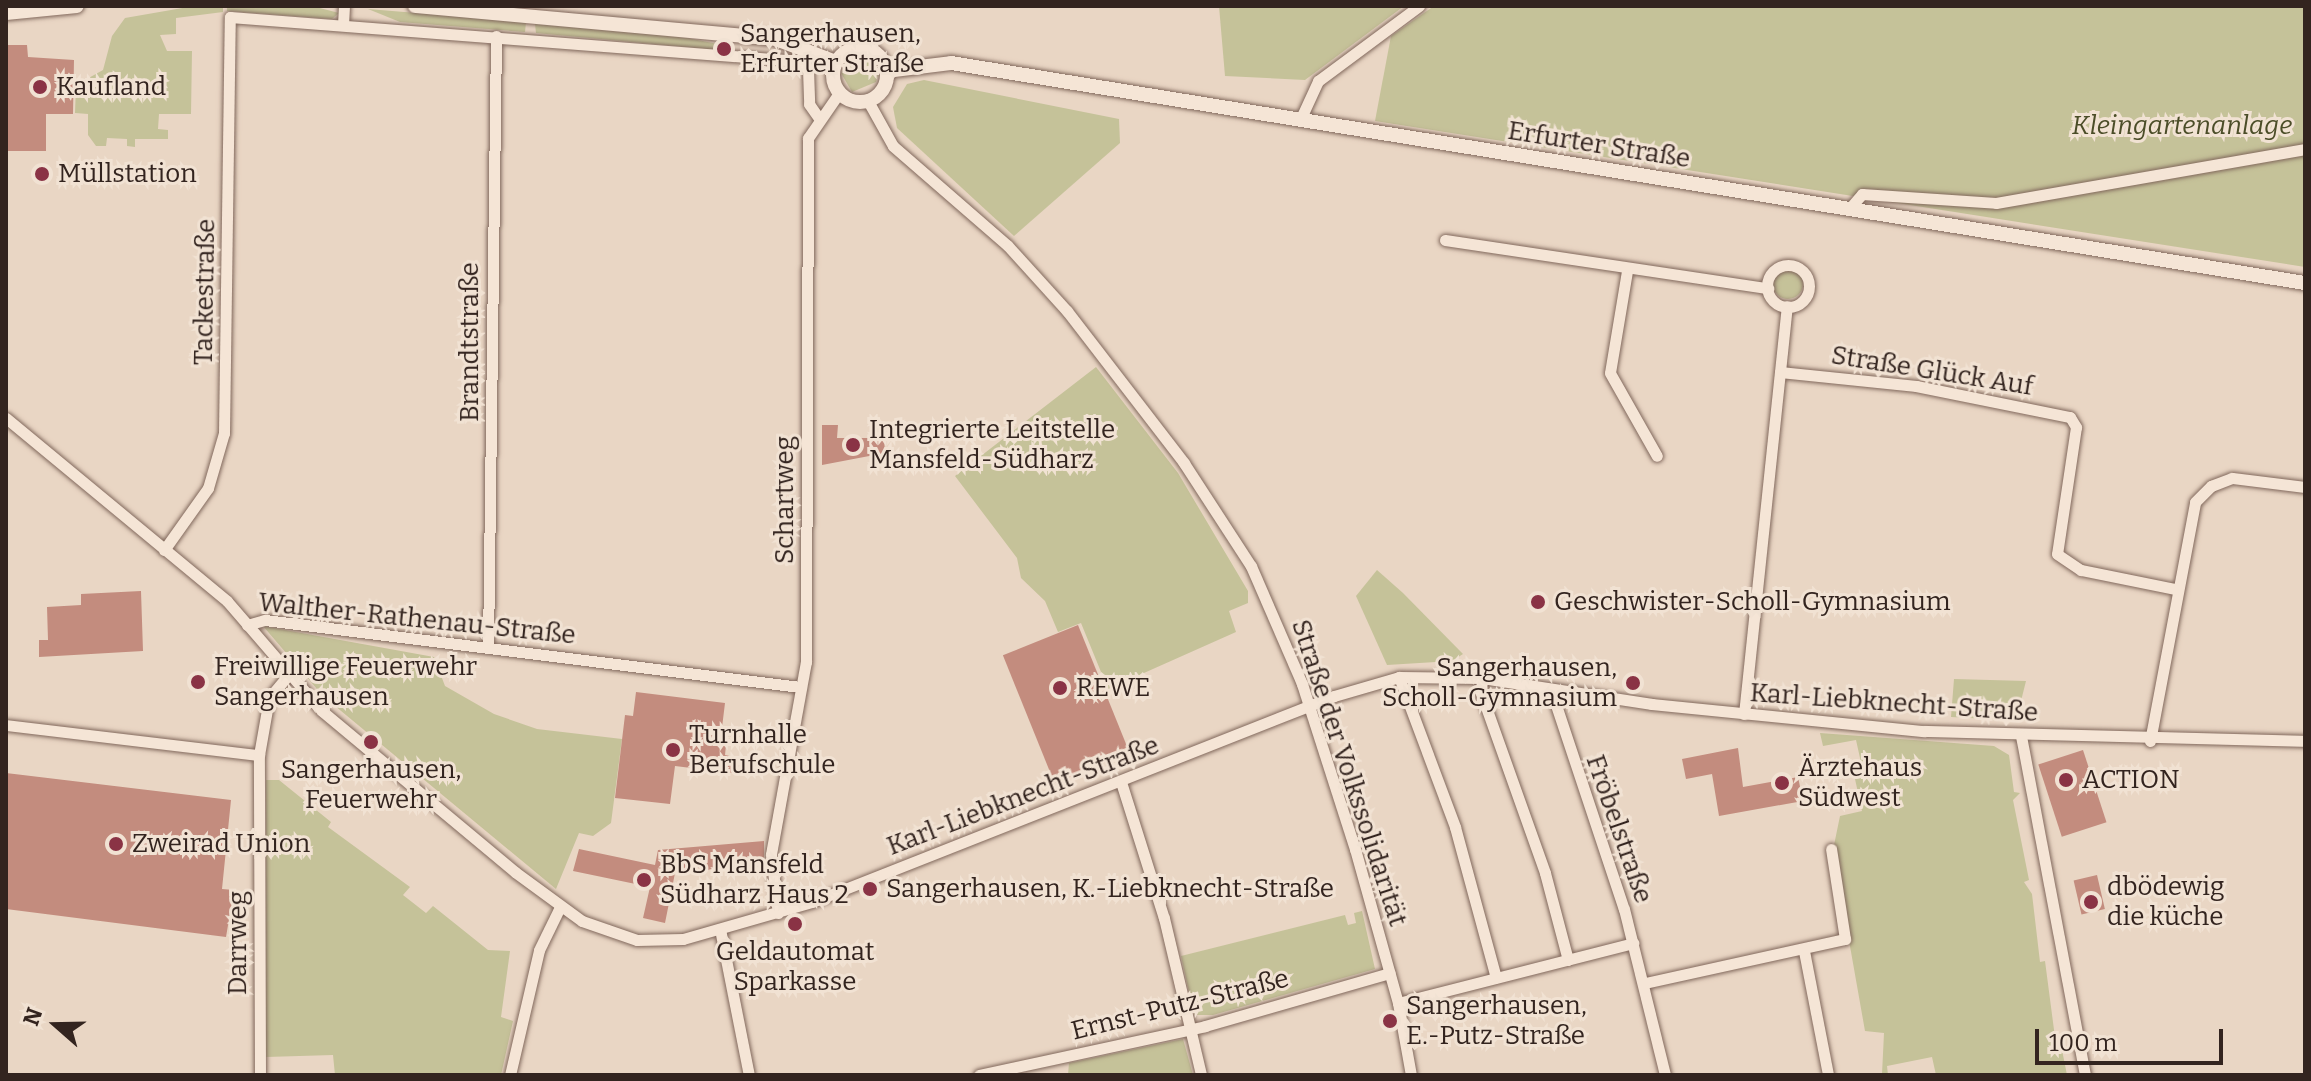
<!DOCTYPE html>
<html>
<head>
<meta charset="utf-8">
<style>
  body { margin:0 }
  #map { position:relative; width:2311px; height:1081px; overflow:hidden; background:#e9d6c4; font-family:Bitter,serif }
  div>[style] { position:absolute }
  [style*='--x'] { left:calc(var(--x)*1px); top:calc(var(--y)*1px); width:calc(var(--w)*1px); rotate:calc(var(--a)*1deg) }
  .green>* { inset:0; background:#c5c299 }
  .round { border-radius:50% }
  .building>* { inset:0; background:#c38c7e; transform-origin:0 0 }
  .roads { filter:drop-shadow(0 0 2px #81685c) drop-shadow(0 0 2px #81685c) }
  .minor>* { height:11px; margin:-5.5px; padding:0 5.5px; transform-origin:5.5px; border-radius:5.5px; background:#f5e5d6 }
  .minor>.ring { margin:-5.5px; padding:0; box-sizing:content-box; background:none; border:11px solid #f5e5d6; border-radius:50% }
  .secondary>* { height:14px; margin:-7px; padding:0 7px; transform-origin:7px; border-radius:7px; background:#f5e5d6 }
  .secondary>.ring { margin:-7px; padding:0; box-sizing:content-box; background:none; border:14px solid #f5e5d6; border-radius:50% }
  .dots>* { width:22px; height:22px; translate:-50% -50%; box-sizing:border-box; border:4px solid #f1e2d3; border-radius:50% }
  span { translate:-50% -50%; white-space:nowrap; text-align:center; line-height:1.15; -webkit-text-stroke:6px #f1e2d3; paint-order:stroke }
  .poi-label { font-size:26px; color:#33241f }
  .left { translate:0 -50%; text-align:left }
  .right { translate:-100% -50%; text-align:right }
  .park-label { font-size:26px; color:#4b4d28; font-style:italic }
  .street-label { font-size:26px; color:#33241f }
  .frame { position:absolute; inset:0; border:8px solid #33241f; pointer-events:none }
  .north { position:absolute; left:16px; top:985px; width:80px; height:80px; -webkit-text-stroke:6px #f1e2d3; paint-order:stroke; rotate:290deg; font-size:22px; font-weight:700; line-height:32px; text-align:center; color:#33241f }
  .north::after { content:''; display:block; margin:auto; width:28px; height:36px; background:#33241f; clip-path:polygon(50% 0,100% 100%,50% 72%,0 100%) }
  .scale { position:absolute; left:2035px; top:1029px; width:188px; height:36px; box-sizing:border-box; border:4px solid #33241f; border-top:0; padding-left:10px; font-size:24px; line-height:28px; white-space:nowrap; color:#33241f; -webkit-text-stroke:6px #f1e2d3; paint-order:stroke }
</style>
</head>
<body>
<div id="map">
  <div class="green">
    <i style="clip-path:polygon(194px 6px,223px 6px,223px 12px,176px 18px,176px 34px,160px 35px,167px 51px,192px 51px,191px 114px,159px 114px,158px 129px,168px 130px,168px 139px,135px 139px,135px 147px,127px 146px,127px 139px,107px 138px,106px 146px,96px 146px,88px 135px,88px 114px,75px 113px,76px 85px,103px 70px,112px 36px,125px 18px)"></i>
    <i style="clip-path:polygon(227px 6px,312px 6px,339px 13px,332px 19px,227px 11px)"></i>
    <i style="clip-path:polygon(1219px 6px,1404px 6px,1305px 80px,1225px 76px)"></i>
    <i style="clip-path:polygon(1434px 6px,2305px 6px,2305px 267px,1375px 121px,1391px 36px)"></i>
    <i style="clip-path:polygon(368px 9px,526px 22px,525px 32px,400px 22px)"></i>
    <i style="clip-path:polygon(535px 24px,682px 37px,718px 44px,717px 50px,536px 33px)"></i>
    <i style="clip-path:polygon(853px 58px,868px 59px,878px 74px,876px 82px,852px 92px,841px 73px)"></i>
    <i style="clip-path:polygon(924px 80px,1119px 119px,1120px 143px,1014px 236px,897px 128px,893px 107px,907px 84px)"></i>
    <i class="round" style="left:1773px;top:269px;width:30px;height:30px"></i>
    <i style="clip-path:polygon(1096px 367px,1178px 473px,1248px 591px,1248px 603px,1229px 611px,1236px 632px,1108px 689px,1081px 623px,1058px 632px,1045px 601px,1021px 578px,1017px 558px,955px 476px)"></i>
    <i style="clip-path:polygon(1377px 570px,1403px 593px,1463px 654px,1452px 661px,1387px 665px,1356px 596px)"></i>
    <i style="clip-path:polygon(263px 626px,434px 657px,445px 686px,494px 714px,537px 729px,622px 739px,611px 823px,593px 836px,579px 833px,556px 889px,323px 696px)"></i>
    <i style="clip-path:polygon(1954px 679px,2026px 681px,2018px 713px,2026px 714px,2026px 721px,1951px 717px)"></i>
    <i style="clip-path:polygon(1820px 733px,1994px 746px,2009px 755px,2014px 792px,2020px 793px,2013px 800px,2029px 880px,2024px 882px,2032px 894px,2040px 962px,2045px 961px,2056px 1045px,2061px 1045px,2067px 1075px,1936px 1075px,1932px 1057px,1887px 1066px,1888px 1075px,1882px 1074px,1884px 1033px,1865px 1031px,1833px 850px,1840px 816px,1862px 811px,1855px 779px,1864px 776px,1856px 740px,1823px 746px)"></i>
    <i style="clip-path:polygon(266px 780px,279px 780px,331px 822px,328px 827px,410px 887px,403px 895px,426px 913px,433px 906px,488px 950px,510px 951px,501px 1017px,513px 1021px,501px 1075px,335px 1075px,333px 1055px,266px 1057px)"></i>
    <i style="clip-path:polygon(1362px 911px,1375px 969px,1213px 1015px,1194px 1015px,1181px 956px,1345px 915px,1348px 925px,1356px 923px,1354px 913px)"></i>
    <i style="clip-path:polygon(1183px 1039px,1193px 1075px,1068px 1075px,1069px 1063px)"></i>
  </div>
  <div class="building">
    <i style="clip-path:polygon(6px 45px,27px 45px,28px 57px,74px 60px,73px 114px,46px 114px,46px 151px,6px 151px)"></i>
    <i style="clip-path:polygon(822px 425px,838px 425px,837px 438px,884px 438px,885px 453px,822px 465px)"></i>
    <i style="clip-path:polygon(141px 591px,143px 651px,39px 657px,39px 640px,48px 640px,47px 607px,81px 605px,81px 594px)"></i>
    <i style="left:1078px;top:625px;width:138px;height:81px;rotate:68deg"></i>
    <i style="clip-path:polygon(636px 692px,725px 703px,720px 744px,726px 745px,725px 755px,734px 757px,732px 773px,675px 766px,670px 804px,615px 798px,625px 715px,633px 716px)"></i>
    <i style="clip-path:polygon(1738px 748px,1743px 787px,1798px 777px,1803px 801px,1719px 816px,1712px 774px,1686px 779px,1682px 759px)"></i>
    <i style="left:2083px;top:750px;width:76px;height:47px;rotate:72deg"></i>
    <i style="clip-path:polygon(6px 773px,231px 800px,222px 889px,234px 890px,226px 937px,6px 909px)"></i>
    <i style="clip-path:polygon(764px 841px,764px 864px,675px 873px,665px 923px,643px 918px,650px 887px,573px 871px,579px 849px,655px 865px,658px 850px)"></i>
    <i style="left:2097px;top:875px;width:35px;height:24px;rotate:77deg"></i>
  </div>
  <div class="roads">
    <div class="minor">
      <i style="--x:343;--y:25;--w:19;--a:-87"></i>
      <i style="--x:868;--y:101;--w:51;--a:60.9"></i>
      <i style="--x:893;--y:146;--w:152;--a:41"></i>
      <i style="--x:1008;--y:246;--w:88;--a:47.8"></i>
      <i style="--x:1067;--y:311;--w:192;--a:52.4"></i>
      <i style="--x:1184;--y:463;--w:123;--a:57"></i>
      <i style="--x:1251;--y:566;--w:129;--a:66.6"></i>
      <i style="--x:1302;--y:684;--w:173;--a:72.2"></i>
      <i style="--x:1355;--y:849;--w:160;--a:74.4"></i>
      <i style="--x:1398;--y:1003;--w:73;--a:79.8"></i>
      <i style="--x:1301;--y:118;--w:41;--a:-65.3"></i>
      <i style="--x:1318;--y:81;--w:126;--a:-36.6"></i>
      <i style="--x:1849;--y:209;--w:20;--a:-49"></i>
      <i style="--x:1862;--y:194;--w:134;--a:3.8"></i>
      <i style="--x:1996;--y:203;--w:314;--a:-9.9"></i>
      <i style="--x:1445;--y:240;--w:327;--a:8.5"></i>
      <i class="ring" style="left:1767px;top:265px;width:31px;height:31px"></i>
      <i style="--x:1627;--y:271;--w:103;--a:99.5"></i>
      <i style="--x:1610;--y:373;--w:95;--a:60.5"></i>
      <i style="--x:1780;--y:372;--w:137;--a:5.9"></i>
      <i style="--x:1916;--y:386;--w:157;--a:11.4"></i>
      <i style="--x:2070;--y:417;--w:12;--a:59"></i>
      <i style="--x:2076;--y:427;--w:128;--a:98.5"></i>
      <i style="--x:2057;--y:554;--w:29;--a:34"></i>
      <i style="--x:2081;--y:570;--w:96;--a:11.4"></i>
      <i style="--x:6;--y:418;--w:287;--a:39.6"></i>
      <i style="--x:227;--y:601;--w:145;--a:49.2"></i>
      <i style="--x:322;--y:711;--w:251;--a:39.8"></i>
      <i style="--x:515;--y:872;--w:83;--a:36.2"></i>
      <i style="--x:582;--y:921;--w:58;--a:19.1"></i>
      <i style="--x:637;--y:940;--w:46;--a:-1.2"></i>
      <i style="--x:683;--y:939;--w:134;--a:-16"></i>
      <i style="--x:812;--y:902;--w:561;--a:-21.54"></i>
      <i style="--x:1334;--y:696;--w:68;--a:-16.3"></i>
      <i style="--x:1399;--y:677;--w:83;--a:0.7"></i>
      <i style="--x:1482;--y:678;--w:172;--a:8.7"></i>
      <i style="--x:1652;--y:704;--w:273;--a:5.7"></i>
      <i style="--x:1924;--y:731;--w:381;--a:1.5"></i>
      <i style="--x:164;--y:550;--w:76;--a:-54.6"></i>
      <i style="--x:208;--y:488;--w:57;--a:-73.8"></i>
      <i style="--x:224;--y:433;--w:416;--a:-89.2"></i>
      <i style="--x:230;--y:17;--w:570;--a:4.43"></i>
      <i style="--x:798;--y:61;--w:13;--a:39"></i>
      <i style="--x:808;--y:69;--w:35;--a:88"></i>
      <i style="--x:809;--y:104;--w:16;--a:55"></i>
      <i style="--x:247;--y:625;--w:19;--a:-16"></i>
      <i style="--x:265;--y:620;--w:539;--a:7.14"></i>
      <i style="--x:488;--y:648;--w:612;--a:-89.25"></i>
      <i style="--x:1399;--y:677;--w:160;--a:69.5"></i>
      <i style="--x:1455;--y:827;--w:156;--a:74.8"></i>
      <i style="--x:1482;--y:678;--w:15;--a:94"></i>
      <i style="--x:1481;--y:693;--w:191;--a:70.4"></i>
      <i style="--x:1545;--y:873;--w:90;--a:75.2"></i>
      <i style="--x:1551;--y:690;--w:231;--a:71.6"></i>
      <i style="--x:1624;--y:909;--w:171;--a:76.1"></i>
      <i style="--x:1744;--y:714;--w:410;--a:-84"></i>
      <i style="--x:6;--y:725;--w:255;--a:6.8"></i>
      <i style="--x:2021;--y:736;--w:345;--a:79.3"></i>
      <i style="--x:2150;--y:741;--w:243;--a:-79.3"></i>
      <i style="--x:2195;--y:502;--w:23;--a:-45"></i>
      <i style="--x:2211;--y:486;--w:22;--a:-21"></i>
      <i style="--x:2232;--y:478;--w:74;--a:7"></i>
      <i style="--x:1121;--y:782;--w:143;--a:72.5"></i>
      <i style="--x:1164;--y:918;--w:161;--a:76.7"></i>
      <i style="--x:778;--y:913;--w:59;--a:-96.8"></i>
      <i style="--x:771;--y:854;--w:195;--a:-79.7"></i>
      <i style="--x:806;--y:662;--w:524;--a:-89.78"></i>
      <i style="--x:808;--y:138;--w:55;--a:-55.4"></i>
      <i style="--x:720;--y:929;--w:149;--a:78.8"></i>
      <i style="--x:1804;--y:951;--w:126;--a:79"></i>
      <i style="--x:1645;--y:983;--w:205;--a:-12.4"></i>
      <i style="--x:1845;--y:939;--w:91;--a:-98.8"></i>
      <i style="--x:1398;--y:1003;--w:243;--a:-14.3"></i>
      <i style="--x:260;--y:1075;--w:320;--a:-90.2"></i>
      <i style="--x:259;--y:755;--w:58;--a:-80"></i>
      <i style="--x:269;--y:698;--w:30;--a:-50"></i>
      <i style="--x:510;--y:1075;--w:128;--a:-76.9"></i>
      <i style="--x:539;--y:950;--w:48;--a:-64"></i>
      <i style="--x:979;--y:1075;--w:231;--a:-12.2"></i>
      <i style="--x:1205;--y:1026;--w:192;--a:-16"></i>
    </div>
    <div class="secondary">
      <i style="--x:415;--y:6;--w:363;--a:5.2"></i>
      <i style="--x:776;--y:39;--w:64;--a:21"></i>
      <i style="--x:6;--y:13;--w:71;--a:-5.6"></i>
      <i class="ring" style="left:833px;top:48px;width:40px;height:40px"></i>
      <i style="--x:886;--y:71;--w:65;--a:-7"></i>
      <i style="--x:951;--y:63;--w:1372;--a:9.23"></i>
    </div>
  </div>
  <div class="dots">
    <i style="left:724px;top:49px;background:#8a3345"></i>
    <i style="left:40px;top:87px;background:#8a3345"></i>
    <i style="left:42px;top:174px;background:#8a3345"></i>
    <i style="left:853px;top:445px;background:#8a3345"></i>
    <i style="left:1538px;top:602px;background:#8a3345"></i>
    <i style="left:198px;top:682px;background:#8a3345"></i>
    <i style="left:1633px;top:683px;background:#8a3345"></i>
    <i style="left:1060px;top:688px;background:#8a3345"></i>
    <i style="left:371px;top:742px;background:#8a3345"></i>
    <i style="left:673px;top:750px;background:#8a3345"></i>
    <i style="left:2066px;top:780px;background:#8a3345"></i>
    <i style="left:1782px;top:783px;background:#8a3345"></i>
    <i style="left:116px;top:844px;background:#8a3345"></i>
    <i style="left:644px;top:880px;background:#8a3345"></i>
    <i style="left:870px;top:889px;background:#8a3345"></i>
    <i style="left:2091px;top:902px;background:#8a3345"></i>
    <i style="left:795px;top:924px;background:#8a3345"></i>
    <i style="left:1390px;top:1021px;background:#8a3345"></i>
  </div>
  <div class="poi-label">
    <span class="left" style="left:740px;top:49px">Sangerhausen,<br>Erfurter Straße</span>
    <span class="left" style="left:56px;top:87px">Kaufland</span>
    <span class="left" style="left:58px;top:174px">Müllstation</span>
    <span class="left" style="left:869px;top:445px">Integrierte Leitstelle<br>Mansfeld-Südharz</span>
    <span class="left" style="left:1554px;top:602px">Geschwister-Scholl-Gymnasium</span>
    <span class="left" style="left:214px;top:682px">Freiwillige Feuerwehr<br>Sangerhausen</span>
    <span class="right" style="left:1617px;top:683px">Sangerhausen,<br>Scholl-Gymnasium</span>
    <span class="left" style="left:1076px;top:688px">REWE</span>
    <span class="left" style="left:689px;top:750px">Turnhalle<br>Berufschule</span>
    <span class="left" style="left:1798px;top:783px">Ärztehaus<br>Südwest</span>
    <span style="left:371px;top:785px">Sangerhausen,<br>Feuerwehr</span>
    <span class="left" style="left:2082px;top:780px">ACTION</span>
    <span class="left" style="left:132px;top:844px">Zweirad Union</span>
    <span class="left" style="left:660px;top:880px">BbS Mansfeld<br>Südharz Haus 2</span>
    <span class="left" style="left:2107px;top:902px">dbödewig<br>die küche</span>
    <span class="left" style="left:886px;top:889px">Sangerhausen, K.-Liebknecht-Straße</span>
    <span style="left:795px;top:967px">Geldautomat<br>Sparkasse</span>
    <span class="left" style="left:1406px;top:1021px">Sangerhausen,<br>E.-Putz-Straße</span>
  </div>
  <div class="park-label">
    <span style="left:2182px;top:126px">Kleingartenanlage</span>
  </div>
  <div class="street-label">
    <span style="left:1599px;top:145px;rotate:9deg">Erfurter Straße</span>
    <span style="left:205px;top:292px;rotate:-89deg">Tackestraße</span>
    <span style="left:470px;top:342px;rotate:-90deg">Brandtstraße</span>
    <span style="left:1932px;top:371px;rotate:9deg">Straße Glück Auf</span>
    <span style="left:785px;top:500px;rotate:-90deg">Schartweg</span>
    <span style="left:417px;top:619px;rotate:6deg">Walther-Rathenau-Straße</span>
    <span style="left:1894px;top:703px;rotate:4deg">Karl-Liebknecht-Straße</span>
    <span style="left:1349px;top:773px;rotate:72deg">Straße der Volkssolidarität</span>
    <span style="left:1023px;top:796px;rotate:-21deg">Karl-Liebknecht-Straße</span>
    <span style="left:1619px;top:829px;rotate:71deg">Fröbelstraße</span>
    <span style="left:238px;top:943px;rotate:-90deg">Darrweg</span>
    <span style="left:1180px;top:1005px;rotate:-14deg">Ernst-Putz-Straße</span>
  </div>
  <div class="frame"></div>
  <div class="north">N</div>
  <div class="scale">100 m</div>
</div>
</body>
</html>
